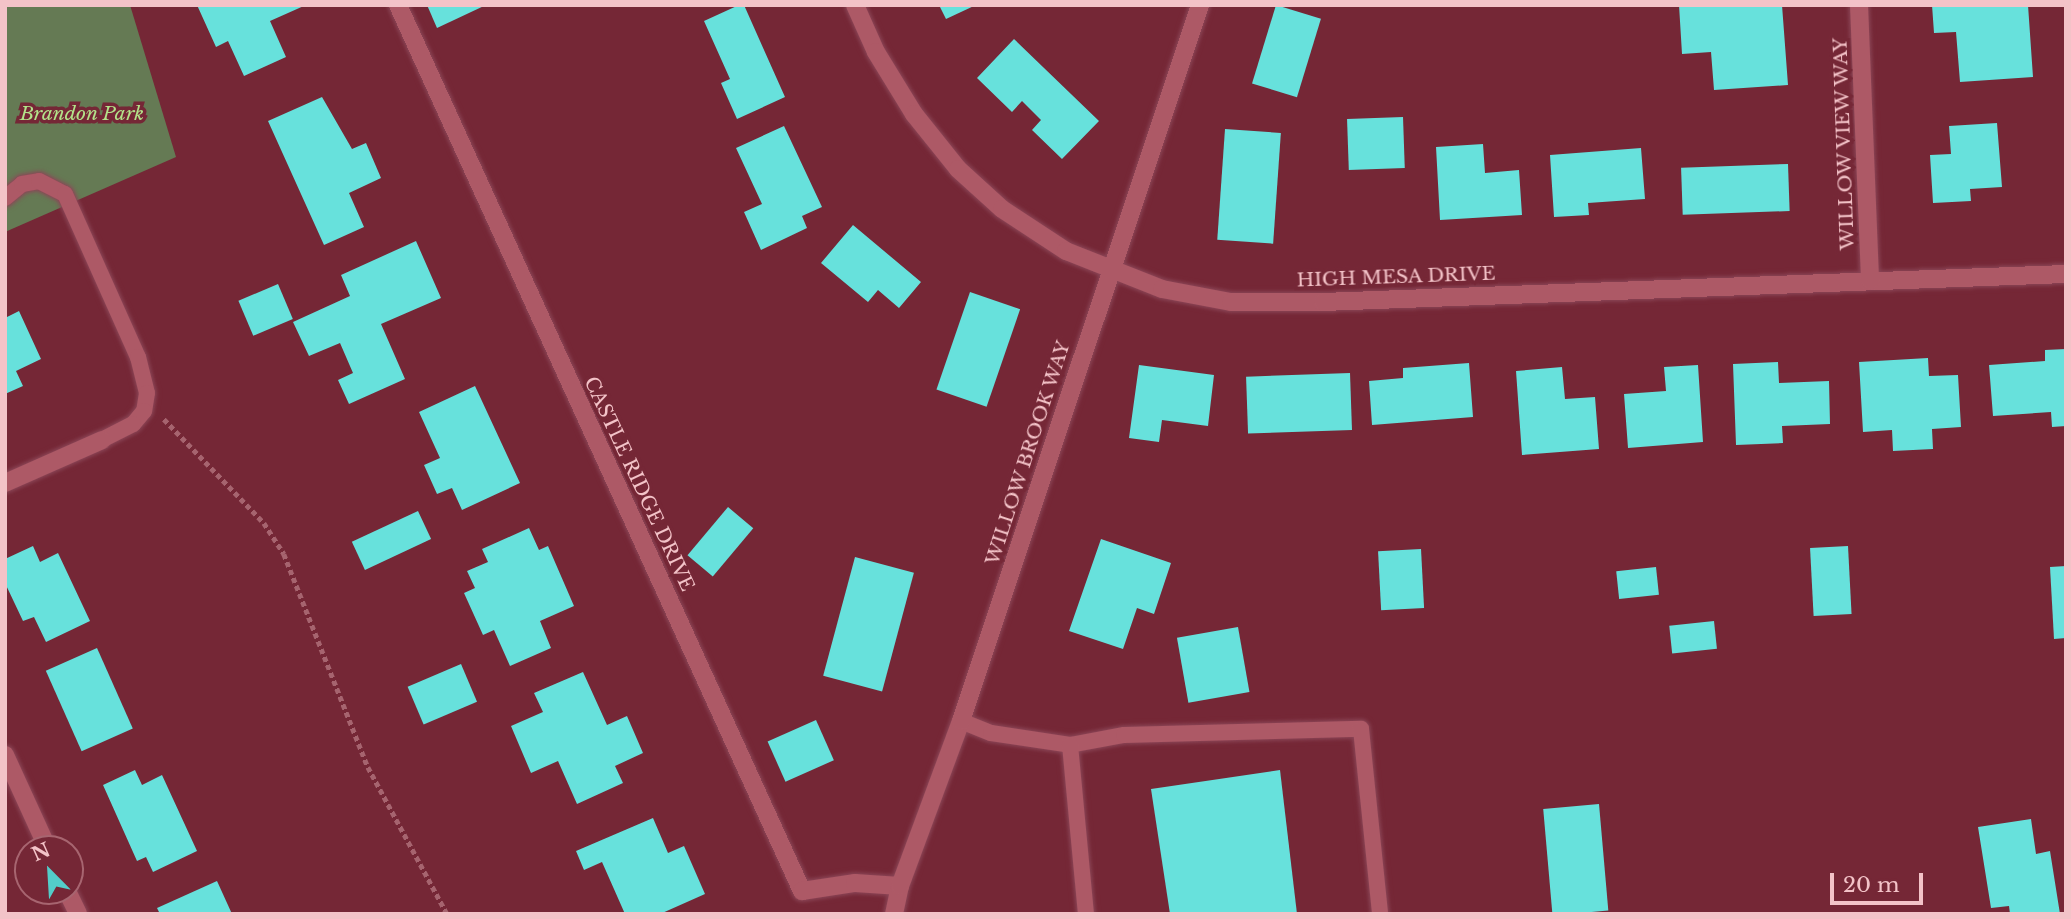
<!DOCTYPE html>
<html>
<head>
<meta charset="utf-8">
<style>
  body { margin:0 }
  #map { position:relative; width:2071px; height:919px; overflow:hidden; background:#752736; font-family:"Libre Baskerville",serif }
  div>[style] { position:absolute }
  [style*='--x'] { left:calc(var(--x)*1px); top:calc(var(--y)*1px); width:calc(var(--w)*1px); rotate:calc(var(--a)*1deg) }
  .green>* { inset:0; background:#657a54 }
  .building>* { inset:0; background:#67e1dc; transform-origin:0 0 }
  .path>* { height:4.5px; margin-top:-2.25px; transform-origin:0; background:repeating-linear-gradient(90deg,#a6646f 0 5px,transparent 0 8.5px) }
  .roads { filter:drop-shadow(0 0 2px #8b4657) drop-shadow(0 0 2px #8b4657) }
  .service>* { height:16px; margin:-8px; padding:0 8px; transform-origin:8px; border-radius:8px; background:#ad5966 }
  .minor>* { height:18px; margin:-9px; padding:0 9px; transform-origin:9px; border-radius:9px; background:#ad5966 }
  span { translate:-50% -50%; white-space:nowrap; text-align:center; line-height:1.15; -webkit-text-stroke:7px #752736; paint-order:stroke }
  .park-label { font-size:19px; color:#b3e38a; font-style:italic }
  .street-label { font-size:19px; color:#f3c3c8 }
  .frame { position:absolute; inset:0; border:7px solid #f3c3c8; pointer-events:none }
  .north { position:absolute; left:14px; top:835px; width:70px; height:70px; box-sizing:border-box; background:#752736; border:2px solid #a76570; border-radius:50%; rotate:336deg; font-size:19px; font-weight:700; line-height:28px; text-align:center; color:#f3c3c8 }
  .north::after { content:''; display:block; margin:auto; width:24px; height:32px; background:#53cdc9; clip-path:polygon(50% 0,100% 100%,50% 72%,0 100%) }
  .scale { position:absolute; left:1830px; top:873px; width:93px; height:32px; box-sizing:border-box; border:4px solid #f3c3c8; border-top:0; padding-left:9px; font-size:21px; line-height:24px; white-space:nowrap; color:#f3c3c8; -webkit-text-stroke:5px #752736; paint-order:stroke }
</style>
</head>
<body>
<div id="map">
  <div class="green">
    <i style="clip-path:polygon(5px 5px,130px 5px,176px 157px,5px 232px)"></i>
  </div>
  <div class="building">
    <i style="clip-path:polygon(197px 5px,306px 5px,270px 21px,286px 57px,244px 76px,228px 41px,216px 47px)"></i>
    <i style="clip-path:polygon(427px 5px,486px 5px,437px 28px)"></i>
    <i style="clip-path:polygon(739px 5px,744px 5px,785px 97px,737px 119px,721px 83px,730px 79px,704px 21px)"></i>
    <i style="clip-path:polygon(939px 5px,976px 5px,946px 19px)"></i>
    <i style="left:1276px;top:5px;width:47px;height:82px;rotate:17deg"></i>
    <i style="clip-path:polygon(1679px 5px,1782px 5px,1788px 85px,1714px 90px,1711px 52px,1682px 54px)"></i>
    <i style="clip-path:polygon(1932px 5px,2028px 5px,2033px 77px,1960px 82px,1956px 32px,1934px 33px)"></i>
    <i style="clip-path:polygon(1014px 39px,1099px 121px,1062px 159px,1032px 130px,1041px 120px,1022px 101px,1012px 112px,977px 78px)"></i>
    <i style="clip-path:polygon(322px 97px,352px 149px,366px 143px,381px 178px,349px 193px,364px 227px,324px 245px,268px 121px)"></i>
    <i style="left:1403px;top:117px;width:51px;height:56px;rotate:88deg"></i>
    <i style="clip-path:polygon(1997px 123px,2002px 187px,1970px 189px,1971px 201px,1933px 203px,1930px 155px,1951px 154px,1949px 126px)"></i>
    <i style="clip-path:polygon(784px 126px,822px 207px,802px 216px,807px 228px,761px 250px,744px 212px,762px 204px,736px 148px)"></i>
    <i style="left:1225px;top:129px;width:56px;height:111px;rotate:4deg"></i>
    <i style="clip-path:polygon(1483px 144px,1485px 173px,1519px 170px,1522px 215px,1440px 220px,1436px 147px)"></i>
    <i style="clip-path:polygon(1641px 148px,1645px 199px,1588px 203px,1589px 215px,1554px 217px,1550px 155px)"></i>
    <i style="left:1788px;top:164px;width:47px;height:107px;rotate:88deg"></i>
    <i style="clip-path:polygon(853px 225px,921px 282px,899px 308px,878px 290px,868px 302px,821px 263px)"></i>
    <i style="clip-path:polygon(416px 241px,441px 298px,381px 324px,405px 379px,349px 404px,338px 380px,353px 373px,340px 343px,309px 356px,293px 322px,350px 296px,341px 275px)"></i>
    <i style="left:278px;top:284px;width:38px;height:43px;rotate:67deg"></i>
    <i style="left:970px;top:292px;width:53px;height:103px;rotate:19deg"></i>
    <i style="clip-path:polygon(19px 311px,41px 359px,16px 371px,23px 386px,5px 394px,5px 318px)"></i>
    <i style="clip-path:polygon(2066px 349px,2066px 426px,2052px 427px,2051px 412px,1993px 416px,1989px 365px,2045px 361px,2045px 350px)"></i>
    <i style="clip-path:polygon(1928px 358px,1929px 376px,1958px 375px,1961px 427px,1932px 429px,1933px 449px,1893px 451px,1892px 430px,1863px 432px,1859px 362px)"></i>
    <i style="clip-path:polygon(1778px 362px,1779px 383px,1829px 381px,1830px 424px,1782px 426px,1783px 443px,1736px 445px,1733px 364px)"></i>
    <i style="clip-path:polygon(1469px 363px,1473px 417px,1372px 425px,1369px 381px,1403px 378px,1403px 368px)"></i>
    <i style="clip-path:polygon(1139px 365px,1214px 375px,1208px 426px,1162px 420px,1159px 442px,1129px 438px)"></i>
    <i style="clip-path:polygon(1698px 365px,1703px 442px,1628px 448px,1624px 394px,1666px 391px,1664px 367px)"></i>
    <i style="clip-path:polygon(1562px 367px,1565px 399px,1595px 397px,1599px 449px,1522px 455px,1516px 371px)"></i>
    <i style="left:1350px;top:373px;width:57px;height:104px;rotate:88deg"></i>
    <i style="clip-path:polygon(475px 386px,520px 483px,462px 510px,452px 488px,437px 494px,424px 465px,440px 458px,419px 412px)"></i>
    <i style="left:728px;top:507px;width:33px;height:63px;rotate:40deg"></i>
    <i style="left:418px;top:511px;width:31px;height:73px;rotate:65deg"></i>
    <i style="clip-path:polygon(529px 528px,539px 550px,548px 546px,574px 606px,540px 621px,551px 648px,510px 666px,494px 630px,483px 635px,464px 593px,475px 588px,467px 571px,488px 562px,482px 549px)"></i>
    <i style="clip-path:polygon(1101px 539px,1171px 563px,1154px 614px,1137px 608px,1123px 649px,1069px 631px)"></i>
    <i style="clip-path:polygon(33px 546px,40px 562px,58px 553px,90px 621px,46px 642px,34px 617px,23px 621px,5px 583px,5px 559px)"></i>
    <i style="left:1848px;top:546px;width:68px;height:38px;rotate:87deg"></i>
    <i style="left:1421px;top:549px;width:59px;height:43px;rotate:87deg"></i>
    <i style="left:855px;top:557px;width:61px;height:123px;rotate:15deg"></i>
    <i style="clip-path:polygon(2066px 566px,2066px 638px,2054px 639px,2050px 567px)"></i>
    <i style="left:1656px;top:567px;width:28px;height:40px;rotate:84deg"></i>
    <i style="left:1714px;top:621px;width:28px;height:45px;rotate:84deg"></i>
    <i style="left:1238px;top:627px;width:66px;height:62px;rotate:80deg"></i>
    <i style="left:97px;top:648px;width:88px;height:56px;rotate:66deg"></i>
    <i style="left:461px;top:664px;width:41px;height:58px;rotate:67deg"></i>
    <i style="clip-path:polygon(583px 672px,607px 725px,627px 716px,643px 753px,615px 766px,623px 783px,577px 804px,558px 761px,531px 773px,511px 726px,543px 712px,534px 693px)"></i>
    <i style="left:816px;top:720px;width:44px;height:53px;rotate:66deg"></i>
    <i style="clip-path:polygon(135px 770px,142px 785px,162px 775px,197px 851px,153px 872px,146px 857px,137px 861px,103px 785px)"></i>
    <i style="clip-path:polygon(1280px 770px,1297px 914px,1170px 914px,1151px 789px)"></i>
    <i style="left:1599px;top:804px;width:107px;height:56px;rotate:85deg"></i>
    <i style="clip-path:polygon(653px 818px,668px 853px,684px 846px,705px 894px,660px 914px,625px 914px,602px 862px,584px 870px,576px 851px)"></i>
    <i style="clip-path:polygon(2031px 819px,2036px 854px,2050px 851px,2060px 914px,2010px 914px,2009px 906px,1991px 908px,1978px 827px)"></i>
    <i style="clip-path:polygon(217px 881px,232px 914px,160px 914px,157px 908px)"></i>
  </div>
  <div class="path">
    <i style="--x:164;--y:419;--w:144;--a:46.1"></i>
    <i style="--x:264;--y:523;--w:37;--a:57"></i>
    <i style="--x:284;--y:554;--w:229;--a:68.5"></i>
    <i style="--x:368;--y:767;--w:167;--a:61.7"></i>
  </div>
  <div class="roads">
    <div class="service">
      <i style="--x:5;--y:198;--w:22;--a:-39"></i>
      <i style="--x:22;--y:184;--w:17;--a:-10"></i>
      <i style="--x:39;--y:181;--w:29;--a:27"></i>
      <i style="--x:65;--y:194;--w:179;--a:65.9"></i>
      <i style="--x:138;--y:357;--w:37;--a:76"></i>
      <i style="--x:147;--y:393;--w:18;--a:99"></i>
      <i style="--x:144;--y:411;--w:17;--a:130"></i>
      <i style="--x:133;--y:424;--w:35;--a:153"></i>
      <i style="--x:961;--y:721;--w:32;--a:22"></i>
      <i style="--x:991;--y:733;--w:80;--a:8.6"></i>
      <i style="--x:1070;--y:745;--w:55;--a:-10.5"></i>
      <i style="--x:1124;--y:735;--w:237;--a:-1.5"></i>
      <i style="--x:1361;--y:729;--w:186;--a:84.1"></i>
      <i style="--x:1070;--y:745;--w:170;--a:84.6"></i>
    </div>
    <div class="minor">
      <i style="--x:398;--y:5;--w:974;--a:65.49"></i>
      <i style="--x:802;--y:891;--w:54;--a:-8.6"></i>
      <i style="--x:855;--y:883;--w:45;--a:3.8"></i>
      <i style="--x:855;--y:5;--w:51;--a:65.9"></i>
      <i style="--x:876;--y:52;--w:73;--a:58.5"></i>
      <i style="--x:914;--y:114;--w:70;--a:51.3"></i>
      <i style="--x:958;--y:169;--w:59;--a:42.3"></i>
      <i style="--x:1002;--y:209;--w:77;--a:33.3"></i>
      <i style="--x:1066;--y:251;--w:103;--a:21.6"></i>
      <i style="--x:1162;--y:289;--w:70;--a:10.7"></i>
      <i style="--x:1231;--y:302;--w:92;--a:0"></i>
      <i style="--x:1323;--y:302;--w:744;--a:-2.16"></i>
      <i style="--x:1859;--y:5;--w:276;--a:87.7"></i>
      <i style="--x:5;--y:483;--w:106;--a:-23.9"></i>
      <i style="--x:5;--y:755;--w:103;--a:65.4"></i>
      <i style="--x:67;--y:891;--w:25;--a:64"></i>
      <i style="--x:894;--y:914;--w:29;--a:-78"></i>
      <i style="--x:900;--y:886;--w:176;--a:-69.7"></i>
      <i style="--x:961;--y:721;--w:755;--a:-71.54"></i>
    </div>
  </div>
  <div class="park-label">
    <span style="left:82px;top:114px">Brandon Park</span>
  </div>
  <div class="street-label">
    <span style="left:1844px;top:144px;rotate:-92deg">WILLOW VIEW WAY</span>
    <span style="left:1396px;top:277px;rotate:-2deg">HIGH MESA DRIVE</span>
    <span style="left:1028px;top:453px;rotate:-72deg">WILLOW BROOK WAY</span>
    <span style="left:639px;top:484px;rotate:65deg">CASTLE RIDGE DRIVE</span>
  </div>
  <div class="frame"></div>
  <div class="north">N</div>
  <div class="scale">20 m</div>
</div>
</body>
</html>
